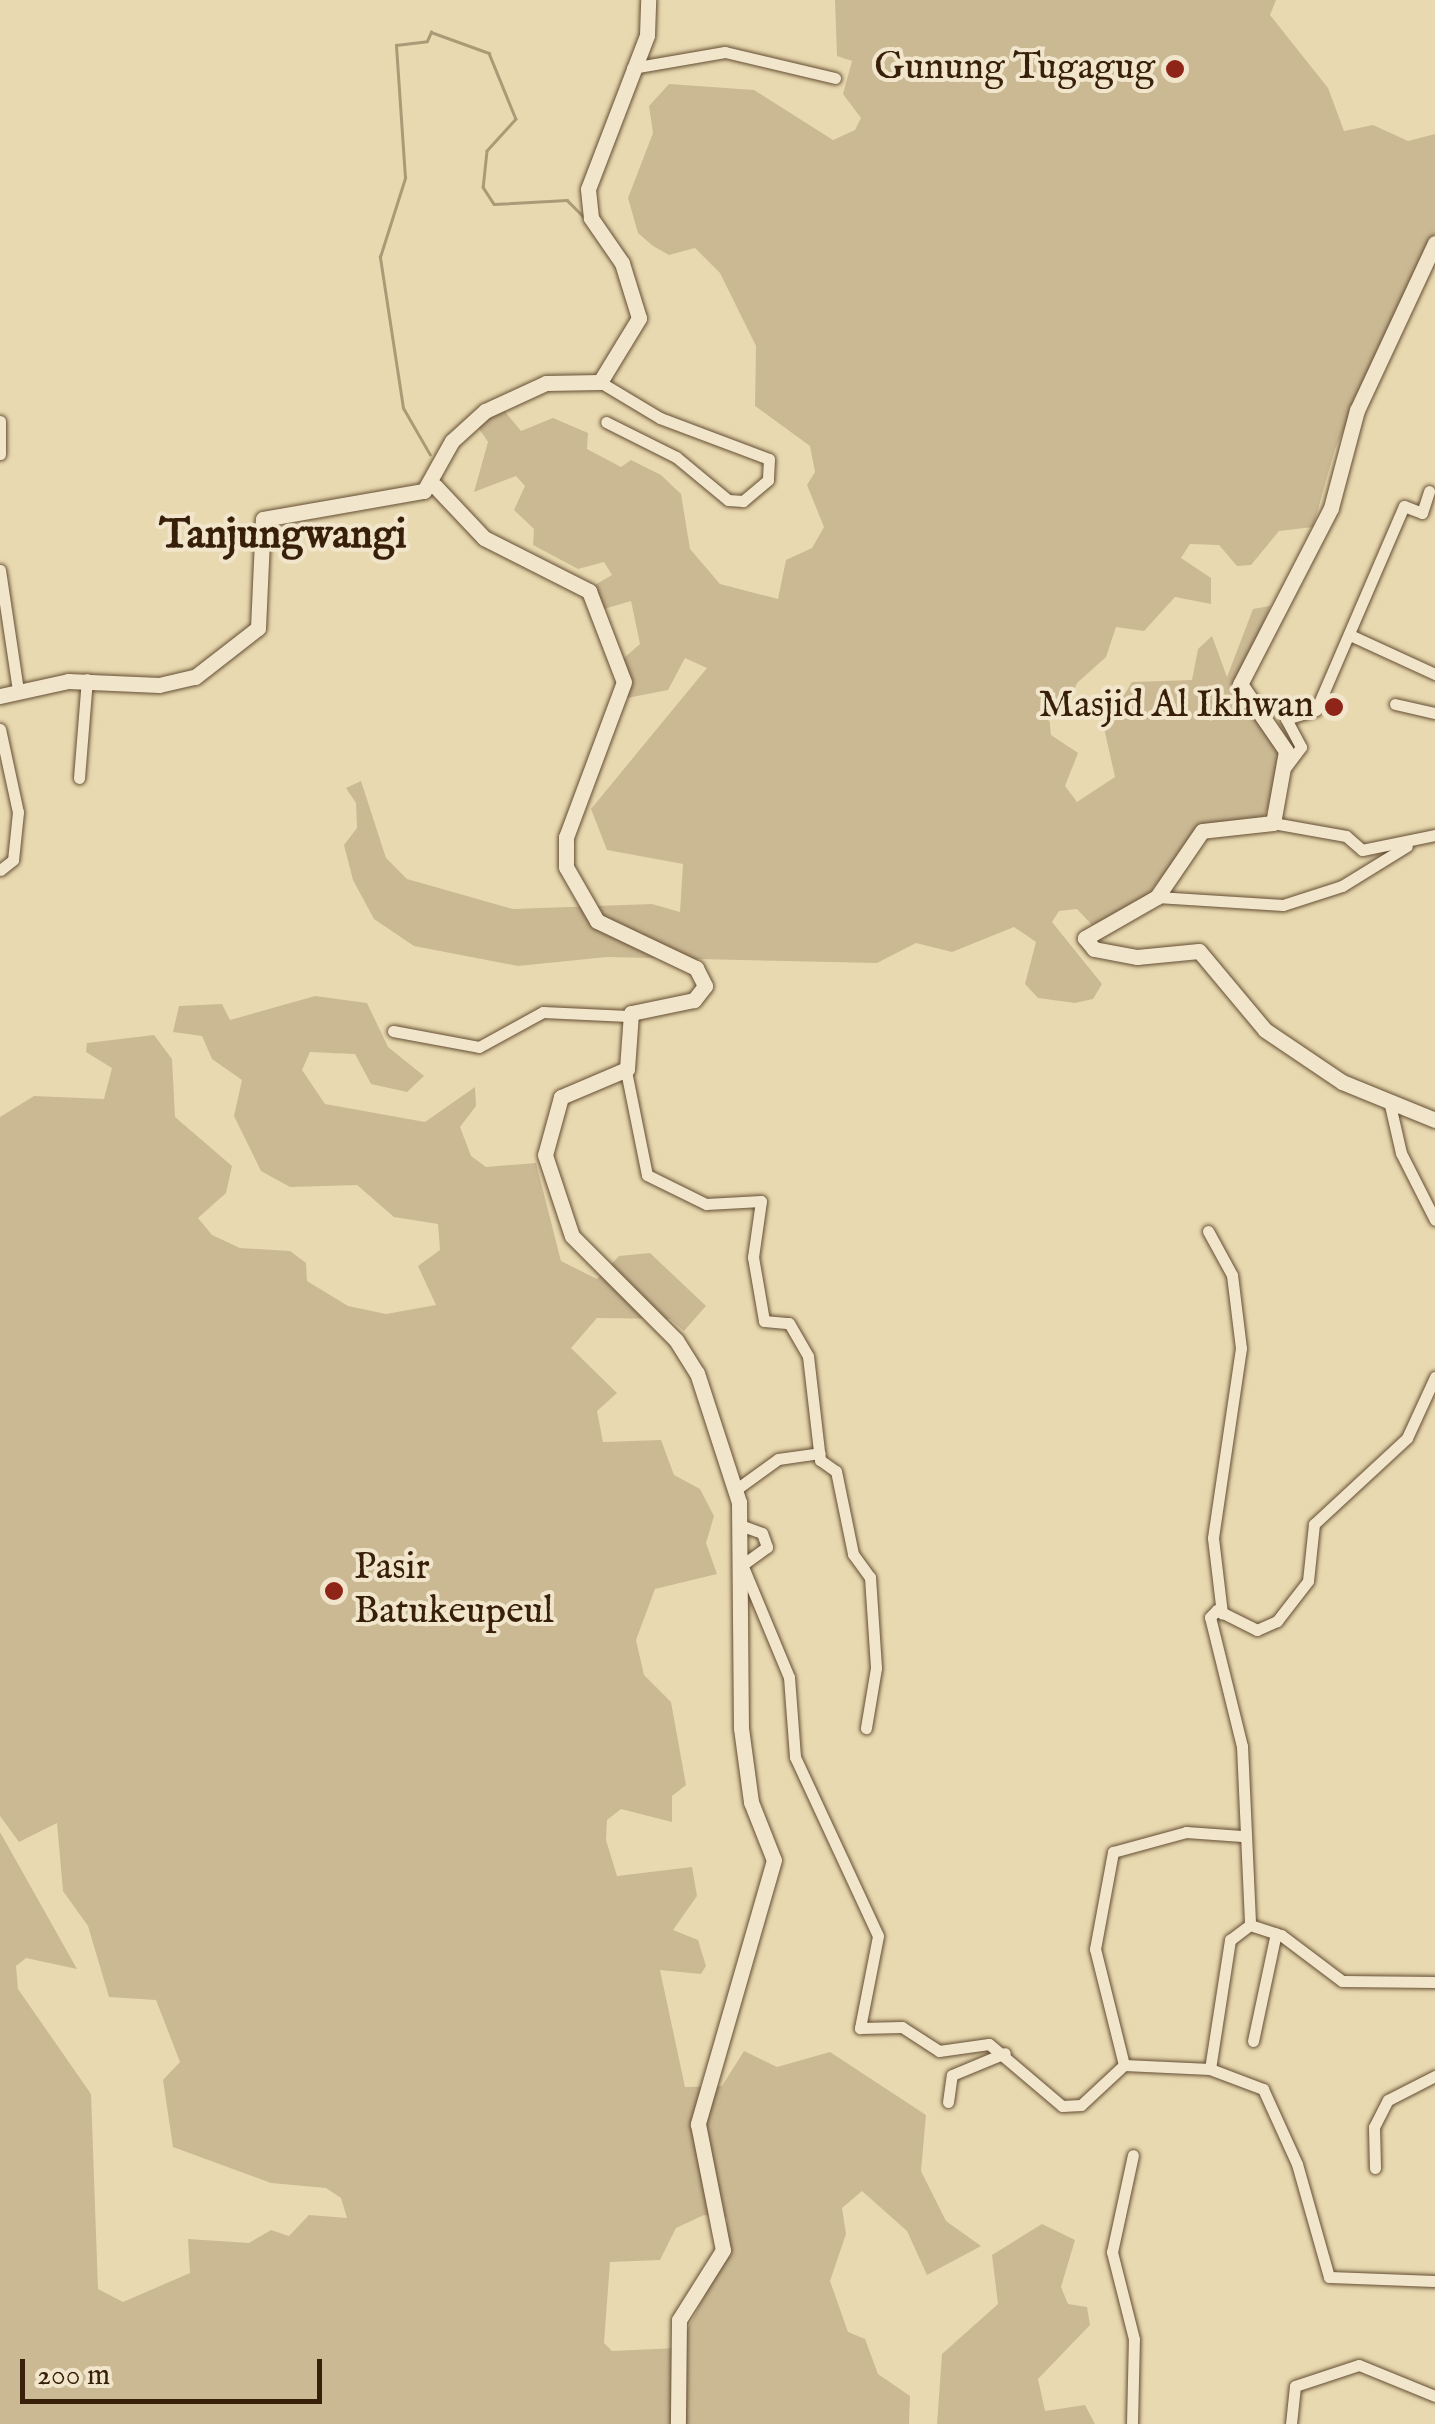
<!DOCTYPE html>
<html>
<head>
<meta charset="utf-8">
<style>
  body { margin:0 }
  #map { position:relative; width:1435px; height:2424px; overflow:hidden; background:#e9d9b0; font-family:"IM FELL English",serif }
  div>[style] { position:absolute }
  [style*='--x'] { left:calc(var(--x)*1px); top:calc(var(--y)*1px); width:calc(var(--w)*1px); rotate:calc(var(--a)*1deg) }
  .green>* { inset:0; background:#cbb994 }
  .stream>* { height:2.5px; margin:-1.25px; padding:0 1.25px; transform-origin:1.25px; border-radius:1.25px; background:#ac9a77 }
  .roads { filter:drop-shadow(0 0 2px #644e33) drop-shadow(0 0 2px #644e33) }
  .street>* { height:11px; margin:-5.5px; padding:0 5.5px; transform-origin:5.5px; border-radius:5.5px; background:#f1e6cc }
  .secondary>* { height:15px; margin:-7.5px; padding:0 7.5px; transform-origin:7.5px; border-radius:7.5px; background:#f1e6cc }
  .dots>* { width:28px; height:28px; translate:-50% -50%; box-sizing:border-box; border:5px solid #f1e6cc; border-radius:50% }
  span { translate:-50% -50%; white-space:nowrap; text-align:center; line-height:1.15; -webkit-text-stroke:8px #f1e6cc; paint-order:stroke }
  .poi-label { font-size:38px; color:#371f09 }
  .right { translate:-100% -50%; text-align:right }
  .left { translate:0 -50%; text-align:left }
  .quarter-label { font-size:42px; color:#371f09; font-weight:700 }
  .scale { position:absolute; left:20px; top:2359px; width:302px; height:45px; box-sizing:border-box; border:5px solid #371f09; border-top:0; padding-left:12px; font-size:30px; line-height:35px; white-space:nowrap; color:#371f09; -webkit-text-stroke:8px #f1e6cc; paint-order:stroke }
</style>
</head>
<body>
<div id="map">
  <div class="green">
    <i style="clip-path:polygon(835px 0,1276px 0,1270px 15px,1328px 88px,1344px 131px,1373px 125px,1408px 141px,1435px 134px,1435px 233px,1335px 449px,1313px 527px,1279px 531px,1251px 565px,1237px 566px,1219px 545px,1190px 544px,1181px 558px,1211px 578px,1211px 604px,1175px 597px,1144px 631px,1116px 627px,1106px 657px,1077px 683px,1067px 708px,1049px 716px,1051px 735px,1078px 753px,1065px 786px,1077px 802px,1115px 777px,1104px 728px,1132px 682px,1192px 680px,1198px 649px,1212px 636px,1227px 677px,1253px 609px,1270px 606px,1237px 690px,1279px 752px,1269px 807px,1261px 820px,1199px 828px,1144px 900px,1092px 925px,1077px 909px,1059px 911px,1052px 922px,1102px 984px,1093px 999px,1075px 1003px,1038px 998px,1025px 984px,1036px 942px,1014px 927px,952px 952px,916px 943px,877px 963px,607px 957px,518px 966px,414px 946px,374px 919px,353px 880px,344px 845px,357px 828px,356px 803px,346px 788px,361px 781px,386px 858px,407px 879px,513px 909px,652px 904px,680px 912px,683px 864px,607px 850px,591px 809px,707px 668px,685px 658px,668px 690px,627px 698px,624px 658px,640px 644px,631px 601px,604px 609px,593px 586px,612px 575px,604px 562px,578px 569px,533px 545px,534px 529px,514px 510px,525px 486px,516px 476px,474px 492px,488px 442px,478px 427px,502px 408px,521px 431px,553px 418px,588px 433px,587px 449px,621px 467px,631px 460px,661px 475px,681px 494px,690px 549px,720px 584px,778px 599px,786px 560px,812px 548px,824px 527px,807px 485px,815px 472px,810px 446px,755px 406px,756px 346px,720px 273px,695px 248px,669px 255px,653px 246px,638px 233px,628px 198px,653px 133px,649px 106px,669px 84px,754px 90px,833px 140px,855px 130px,861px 118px,843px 94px,852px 61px,837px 56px)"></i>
    <i style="clip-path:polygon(evenodd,315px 996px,367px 1003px,388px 1047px,424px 1076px,407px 1092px,371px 1084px,355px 1054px,310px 1052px,302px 1070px,325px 1104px,425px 1122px,475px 1087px,476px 1106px,460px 1127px,471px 1156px,486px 1167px,536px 1163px,561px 1261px,597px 1279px,619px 1256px,650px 1253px,706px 1306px,684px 1331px,670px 1319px,597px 1318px,571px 1348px,617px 1393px,597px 1411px,603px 1442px,661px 1440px,674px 1475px,700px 1489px,714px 1516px,706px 1543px,717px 1574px,655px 1589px,636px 1640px,644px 1675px,671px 1702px,686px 1785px,672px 1796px,672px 1822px,621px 1809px,607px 1820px,606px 1840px,617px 1876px,692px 1867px,697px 1896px,673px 1930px,698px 1940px,706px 1966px,701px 1974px,660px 1970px,685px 2087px,722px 2086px,744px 2051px,777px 2067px,830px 2052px,926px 2115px,921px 2171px,946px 2221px,981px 2246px,927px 2275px,907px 2231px,862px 2191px,842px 2208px,846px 2234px,830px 2281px,848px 2332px,865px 2339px,878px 2374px,910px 2396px,909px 2424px,0 2424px,0 1832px,77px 1969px,26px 1958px,16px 1966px,18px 1989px,91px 2094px,98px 2289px,123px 2302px,190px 2273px,188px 2239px,249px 2243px,271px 2230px,289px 2236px,309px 2215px,347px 2218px,341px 2198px,326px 2188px,271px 2183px,173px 2147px,163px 2080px,180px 2062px,156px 2000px,109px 1997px,88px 1926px,63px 1891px,57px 1823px,19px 1842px,0 1816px,0 1117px,34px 1096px,104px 1099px,112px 1068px,86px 1052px,87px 1043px,154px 1035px,172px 1059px,175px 1117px,232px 1166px,226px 1193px,198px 1218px,212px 1235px,240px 1248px,290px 1251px,306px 1263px,307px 1281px,348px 1306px,386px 1314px,436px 1305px,418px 1266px,440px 1250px,438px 1224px,394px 1217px,357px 1185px,290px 1187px,261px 1171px,234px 1116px,242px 1080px,212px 1059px,202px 1036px,173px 1032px,179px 1006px,222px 1004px,230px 1020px,315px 996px,704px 2215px,727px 2218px,727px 2252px,678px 2348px,612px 2351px,604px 2343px,610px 2262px,660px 2260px,676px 2228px,704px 2215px)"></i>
    <i style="clip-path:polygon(1042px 2224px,1075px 2240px,1061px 2287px,1068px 2304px,1087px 2307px,1090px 2325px,1038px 2379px,1045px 2411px,1085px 2405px,1095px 2424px,937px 2424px,942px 2354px,998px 2304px,992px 2255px)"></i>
  </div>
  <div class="stream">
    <i style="--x:430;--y:455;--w:54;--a:-119.9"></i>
    <i style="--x:403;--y:408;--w:153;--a:-98.7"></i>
    <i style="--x:380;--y:257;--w:83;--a:-72.4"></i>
    <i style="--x:405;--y:178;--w:133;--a:-93.9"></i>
    <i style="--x:396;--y:45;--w:31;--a:-7"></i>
    <i style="--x:427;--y:41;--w:10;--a:-66"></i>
    <i style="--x:431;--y:32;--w:62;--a:19.9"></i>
    <i style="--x:489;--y:53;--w:71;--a:67.8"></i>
    <i style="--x:516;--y:119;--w:43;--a:132.2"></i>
    <i style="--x:487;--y:151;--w:36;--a:96"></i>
    <i style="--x:483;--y:187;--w:20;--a:57"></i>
    <i style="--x:494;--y:204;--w:73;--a:-3.1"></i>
    <i style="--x:567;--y:200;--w:23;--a:45"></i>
  </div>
  <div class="roads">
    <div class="street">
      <i style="--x:632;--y:68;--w:94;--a:-9.8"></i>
      <i style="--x:725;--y:52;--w:113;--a:13.3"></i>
      <i style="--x:600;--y:382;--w:70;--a:31"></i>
      <i style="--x:660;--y:418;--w:116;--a:20.6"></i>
      <i style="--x:769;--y:459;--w:21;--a:93"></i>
      <i style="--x:768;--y:480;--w:33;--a:140"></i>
      <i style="--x:743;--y:501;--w:15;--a:-176"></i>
      <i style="--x:728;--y:500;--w:67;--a:-140.4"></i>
      <i style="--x:676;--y:457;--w:78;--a:-153.4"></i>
      <i style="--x:0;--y:421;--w:33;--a:90"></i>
      <i style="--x:0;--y:570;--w:122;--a:81.5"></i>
      <i style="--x:1350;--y:635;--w:94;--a:24.6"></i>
      <i style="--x:1395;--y:704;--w:41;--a:12.7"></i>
      <i style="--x:0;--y:729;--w:85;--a:77.8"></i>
      <i style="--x:18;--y:812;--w:48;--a:95.9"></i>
      <i style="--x:13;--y:860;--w:16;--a:142"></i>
      <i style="--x:1286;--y:767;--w:25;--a:-53"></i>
      <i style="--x:1301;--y:747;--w:32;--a:-118"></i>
      <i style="--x:1286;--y:719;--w:31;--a:-17"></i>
      <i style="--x:1316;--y:710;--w:222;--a:-66.7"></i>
      <i style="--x:1404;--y:506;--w:19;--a:21"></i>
      <i style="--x:1422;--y:513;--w:23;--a:-72"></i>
      <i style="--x:79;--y:778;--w:99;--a:-85.4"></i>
      <i style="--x:1273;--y:823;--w:74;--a:10.1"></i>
      <i style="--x:1346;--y:836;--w:21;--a:41"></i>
      <i style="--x:1362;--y:850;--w:75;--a:-11.6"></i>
      <i style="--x:1157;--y:897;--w:126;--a:3.6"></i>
      <i style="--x:1283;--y:905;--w:62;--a:-17.9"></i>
      <i style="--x:1342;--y:886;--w:76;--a:-31.6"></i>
      <i style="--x:393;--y:1031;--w:87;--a:10.5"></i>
      <i style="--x:479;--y:1047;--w:73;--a:-28.7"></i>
      <i style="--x:543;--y:1012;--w:85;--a:2.7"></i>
      <i style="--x:626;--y:1071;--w:106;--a:78.6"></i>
      <i style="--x:647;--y:1175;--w:66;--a:26.2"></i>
      <i style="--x:706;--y:1204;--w:55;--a:-3.1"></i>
      <i style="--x:761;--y:1201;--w:57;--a:98.1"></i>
      <i style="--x:753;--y:1257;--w:65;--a:80.2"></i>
      <i style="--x:764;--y:1321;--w:25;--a:5"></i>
      <i style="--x:789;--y:1323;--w:38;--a:60"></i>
      <i style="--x:808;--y:1356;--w:105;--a:83.4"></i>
      <i style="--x:820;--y:1460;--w:19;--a:35"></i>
      <i style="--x:836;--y:1471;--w:85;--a:78.4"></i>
      <i style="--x:853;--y:1554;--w:29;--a:54"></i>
      <i style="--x:870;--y:1577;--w:91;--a:86.2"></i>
      <i style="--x:876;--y:1668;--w:61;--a:99.5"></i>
      <i style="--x:1390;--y:1105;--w:49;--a:77.1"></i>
      <i style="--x:1401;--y:1153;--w:75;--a:63.1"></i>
      <i style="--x:1208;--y:1231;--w:50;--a:61.4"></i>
      <i style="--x:1232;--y:1275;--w:74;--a:83"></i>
      <i style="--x:1241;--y:1348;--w:192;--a:98.4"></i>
      <i style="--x:1213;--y:1538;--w:76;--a:83.2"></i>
      <i style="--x:1435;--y:1377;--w:67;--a:114.7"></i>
      <i style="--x:1407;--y:1438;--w:127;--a:137.2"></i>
      <i style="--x:1314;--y:1524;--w:57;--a:96"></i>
      <i style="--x:1308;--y:1581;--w:51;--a:127.8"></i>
      <i style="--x:1277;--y:1621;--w:22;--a:156"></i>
      <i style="--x:1257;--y:1630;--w:45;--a:-153.4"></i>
      <i style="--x:1217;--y:1610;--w:10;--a:135"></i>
      <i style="--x:1210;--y:1617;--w:133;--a:76.1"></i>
      <i style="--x:1242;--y:1746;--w:179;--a:87.4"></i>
      <i style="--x:1250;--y:1925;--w:33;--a:18"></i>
      <i style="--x:1281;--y:1935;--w:76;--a:37"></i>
      <i style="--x:1342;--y:1981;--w:93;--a:0.6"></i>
      <i style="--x:738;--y:1488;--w:49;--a:-35.9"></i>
      <i style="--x:778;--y:1459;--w:42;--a:-8.1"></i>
      <i style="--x:740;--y:1525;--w:23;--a:20"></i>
      <i style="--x:762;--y:1533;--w:15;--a:70"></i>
      <i style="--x:767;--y:1547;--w:29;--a:144"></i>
      <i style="--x:739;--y:1557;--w:130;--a:67.4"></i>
      <i style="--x:789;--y:1677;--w:80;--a:85.7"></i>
      <i style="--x:795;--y:1757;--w:197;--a:65.1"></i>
      <i style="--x:878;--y:1936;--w:94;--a:101.1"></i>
      <i style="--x:860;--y:2028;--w:42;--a:-1.4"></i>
      <i style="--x:902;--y:2027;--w:44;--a:33"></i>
      <i style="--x:939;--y:2051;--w:50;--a:-8"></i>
      <i style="--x:989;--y:2044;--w:96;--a:40.3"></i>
      <i style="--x:1062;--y:2106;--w:19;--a:-3"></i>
      <i style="--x:1081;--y:2105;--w:59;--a:-42.9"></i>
      <i style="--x:1124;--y:2065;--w:120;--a:-104"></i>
      <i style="--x:1095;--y:1949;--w:99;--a:-79.5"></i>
      <i style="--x:1113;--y:1852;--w:76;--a:-15.3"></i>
      <i style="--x:1186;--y:1832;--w:56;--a:4.1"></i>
      <i style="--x:1253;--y:2041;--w:110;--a:-78"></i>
      <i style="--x:1124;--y:2065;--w:86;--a:2.7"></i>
      <i style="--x:1210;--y:2069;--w:57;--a:20.7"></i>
      <i style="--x:1263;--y:2089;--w:82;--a:65.6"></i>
      <i style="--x:1297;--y:2164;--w:117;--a:74.2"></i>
      <i style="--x:1329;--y:2277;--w:106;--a:2.2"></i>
      <i style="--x:1210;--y:2069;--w:131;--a:-81.2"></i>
      <i style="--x:1230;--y:1940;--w:25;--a:-37"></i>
      <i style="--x:948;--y:2102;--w:27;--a:-82"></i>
      <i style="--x:952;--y:2075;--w:57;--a:-22.5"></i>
      <i style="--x:1375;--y:2168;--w:41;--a:-91.4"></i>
      <i style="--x:1374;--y:2127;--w:30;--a:-63"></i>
      <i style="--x:1388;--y:2100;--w:53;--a:-27.1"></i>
      <i style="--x:1132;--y:2424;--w:85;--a:-88.7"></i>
      <i style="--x:1134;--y:2339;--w:90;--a:-104.2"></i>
      <i style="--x:1112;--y:2252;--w:99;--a:-77.8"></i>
      <i style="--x:1291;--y:2424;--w:38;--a:-84"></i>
      <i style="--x:1295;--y:2386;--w:67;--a:-18.2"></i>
      <i style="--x:1359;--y:2365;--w:82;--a:22.2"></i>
    </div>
    <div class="secondary">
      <i style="--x:1435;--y:243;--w:184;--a:115"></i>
      <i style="--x:1357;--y:410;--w:101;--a:104.9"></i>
      <i style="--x:1331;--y:508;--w:198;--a:117.3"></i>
      <i style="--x:1240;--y:684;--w:81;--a:55.5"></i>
      <i style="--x:1286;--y:751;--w:73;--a:100.2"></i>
      <i style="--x:1273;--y:823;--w:71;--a:173.6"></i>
      <i style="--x:1202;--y:831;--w:80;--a:124.3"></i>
      <i style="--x:1157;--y:897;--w:83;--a:150.3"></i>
      <i style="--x:1085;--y:938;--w:14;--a:51"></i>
      <i style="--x:1094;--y:949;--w:44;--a:10.5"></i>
      <i style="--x:1137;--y:957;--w:62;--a:-5.5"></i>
      <i style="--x:1199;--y:951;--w:103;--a:50.1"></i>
      <i style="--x:1265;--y:1030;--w:93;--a:34"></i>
      <i style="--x:1342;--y:1082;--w:100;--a:22.2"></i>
      <i style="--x:435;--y:486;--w:71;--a:46.7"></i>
      <i style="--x:484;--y:538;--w:118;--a:26.8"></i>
      <i style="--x:589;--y:591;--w:97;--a:69"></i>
      <i style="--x:624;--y:682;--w:165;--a:110.5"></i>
      <i style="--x:566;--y:837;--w:30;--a:90"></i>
      <i style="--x:566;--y:867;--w:62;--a:60.1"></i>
      <i style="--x:597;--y:921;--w:110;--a:25.4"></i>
      <i style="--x:696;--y:968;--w:20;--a:63"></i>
      <i style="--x:705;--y:986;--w:18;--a:128"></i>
      <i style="--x:694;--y:1000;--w:64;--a:168.3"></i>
      <i style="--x:631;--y:1013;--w:56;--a:94.1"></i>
      <i style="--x:627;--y:1069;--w:72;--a:157"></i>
      <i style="--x:561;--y:1097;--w:60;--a:105.4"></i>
      <i style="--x:545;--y:1155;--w:85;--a:71.6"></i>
      <i style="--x:572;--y:1236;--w:147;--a:45"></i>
      <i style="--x:676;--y:1340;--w:39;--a:58"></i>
      <i style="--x:697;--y:1373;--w:136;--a:72"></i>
      <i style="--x:739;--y:1502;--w:226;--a:89.5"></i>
      <i style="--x:741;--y:1728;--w:75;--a:82.3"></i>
      <i style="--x:751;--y:1802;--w:62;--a:68.4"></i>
      <i style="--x:774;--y:1860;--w:275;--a:106.1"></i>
      <i style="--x:698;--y:2124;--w:128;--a:78.8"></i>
      <i style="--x:723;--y:2250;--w:83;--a:122.2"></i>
      <i style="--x:679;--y:2320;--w:104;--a:90.6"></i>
      <i style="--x:0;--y:696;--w:70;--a:-12.4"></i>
      <i style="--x:68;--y:681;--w:91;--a:2.5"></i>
      <i style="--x:159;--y:685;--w:37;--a:-13"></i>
      <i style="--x:195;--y:677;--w:80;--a:-37.9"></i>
      <i style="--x:258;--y:628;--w:109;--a:-87.4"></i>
      <i style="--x:263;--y:519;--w:163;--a:-9.9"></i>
      <i style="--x:424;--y:491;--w:57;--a:-60.8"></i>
      <i style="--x:452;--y:441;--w:45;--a:-42.3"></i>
      <i style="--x:485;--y:411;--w:67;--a:-24.7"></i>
      <i style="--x:546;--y:383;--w:54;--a:-1.1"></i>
      <i style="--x:600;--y:382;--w:75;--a:-58.6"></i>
      <i style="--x:639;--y:318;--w:58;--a:-107.2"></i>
      <i style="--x:622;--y:263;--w:55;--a:-124.6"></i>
      <i style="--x:591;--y:218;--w:29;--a:-96"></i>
      <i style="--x:588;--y:189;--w:165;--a:-69"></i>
      <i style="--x:647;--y:35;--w:35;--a:-88"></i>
    </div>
  </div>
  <div class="dots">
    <i style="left:1175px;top:69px;background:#8f2418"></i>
    <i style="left:1334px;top:707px;background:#8f2418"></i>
    <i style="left:334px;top:1591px;background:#8f2418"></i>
  </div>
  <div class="poi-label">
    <span class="right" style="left:1155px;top:69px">Gunung Tugagug</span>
    <span class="right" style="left:1314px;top:707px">Masjid Al Ikhwan</span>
    <span class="left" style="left:354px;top:1591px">Pasir<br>Batukeupeul</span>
  </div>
  <div class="quarter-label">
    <span style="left:283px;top:536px">Tanjungwangi</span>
  </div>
  <div class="scale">200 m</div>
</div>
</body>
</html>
